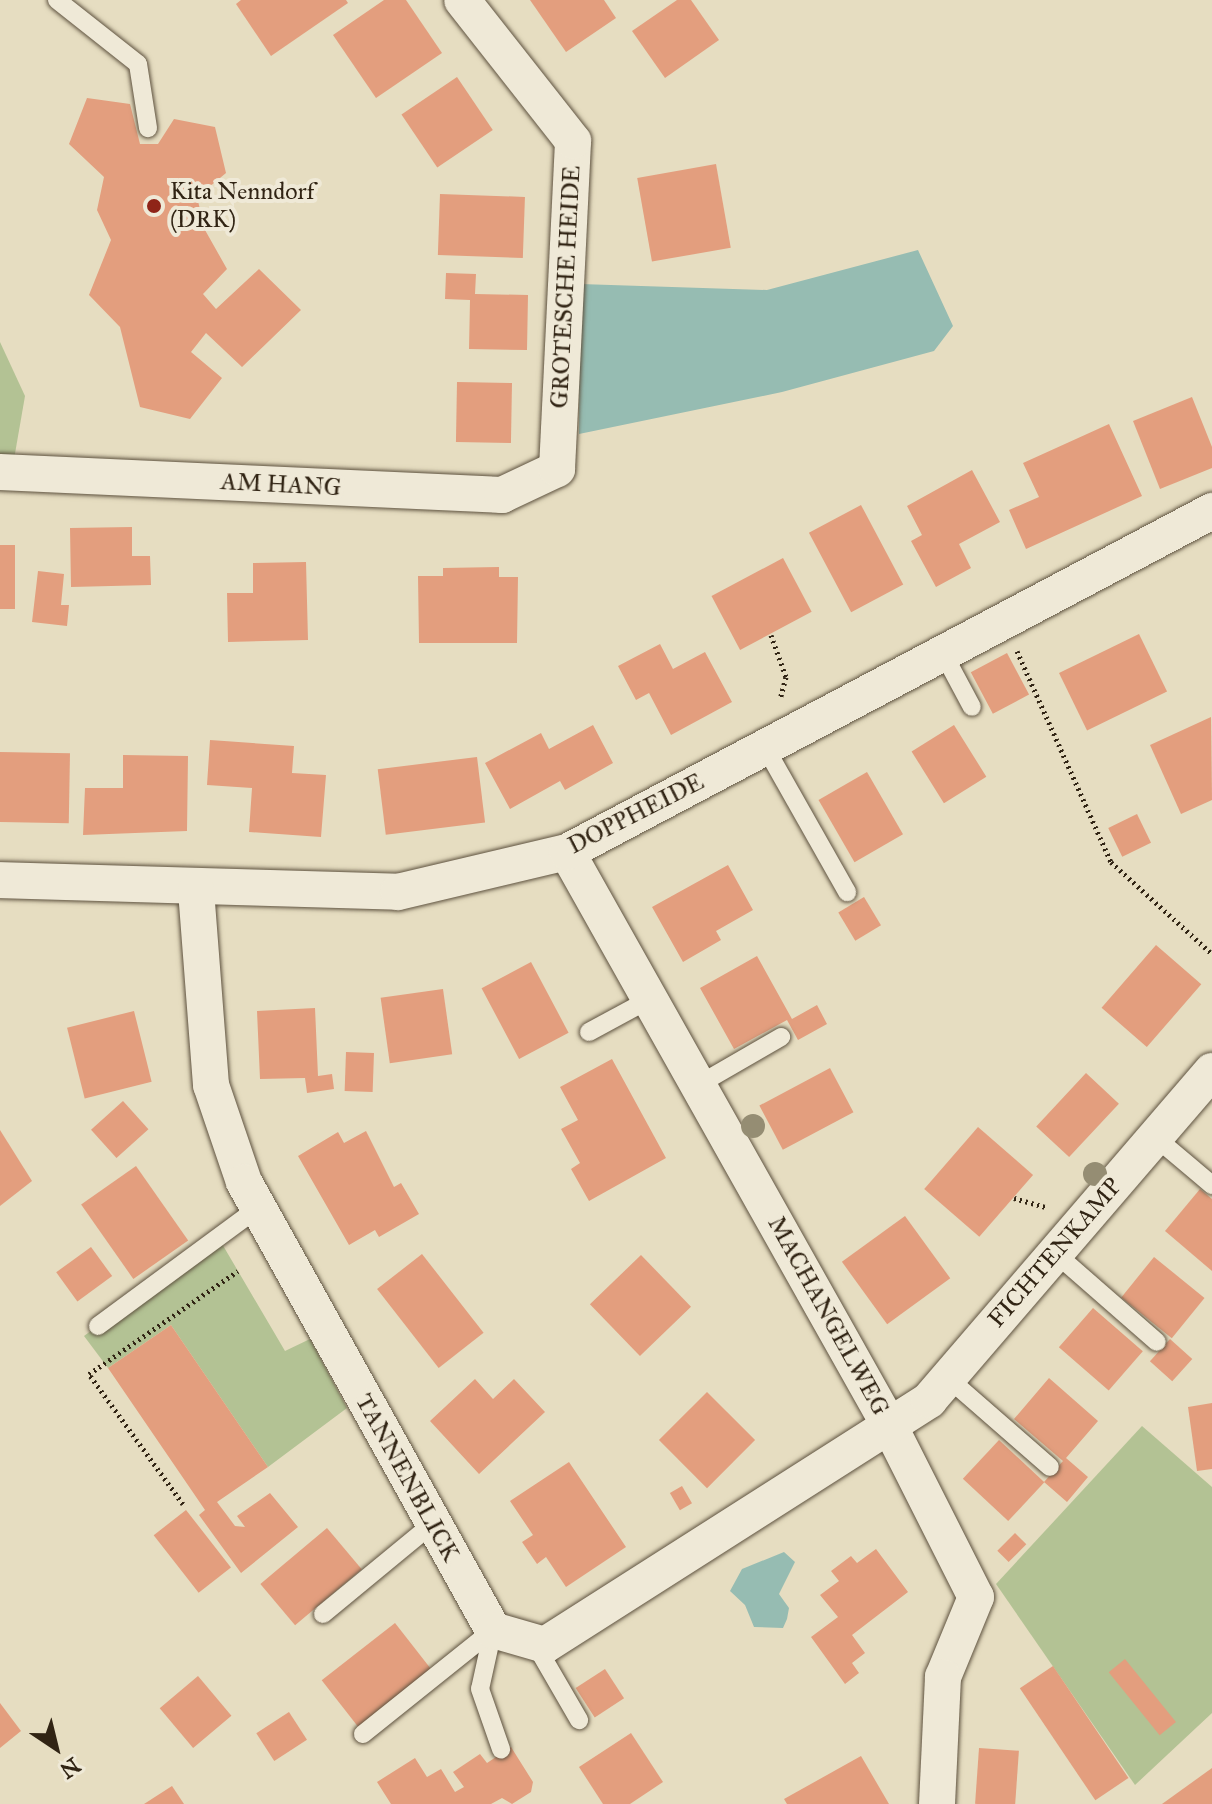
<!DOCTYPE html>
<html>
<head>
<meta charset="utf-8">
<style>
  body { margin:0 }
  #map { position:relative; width:1212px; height:1804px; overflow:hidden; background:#e6ddc1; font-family:"IM FELL Great Primer",serif }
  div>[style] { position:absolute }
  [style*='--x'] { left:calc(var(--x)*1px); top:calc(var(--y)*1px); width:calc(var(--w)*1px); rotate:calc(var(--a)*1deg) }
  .green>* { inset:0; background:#b3c294 }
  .water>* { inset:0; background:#96bcb2 }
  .building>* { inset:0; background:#e39e7e; transform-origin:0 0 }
  .path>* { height:5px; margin-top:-2.5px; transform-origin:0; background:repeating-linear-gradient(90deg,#312414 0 2px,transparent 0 6px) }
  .roads { filter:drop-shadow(0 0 2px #5e523f) drop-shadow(0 0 2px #5e523f) }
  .service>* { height:18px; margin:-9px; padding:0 9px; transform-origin:9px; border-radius:9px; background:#efe9d7 }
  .minor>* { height:36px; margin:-18px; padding:0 18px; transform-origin:18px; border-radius:18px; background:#efe9d7 }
  .trees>* { width:24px; height:24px; margin:-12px; border-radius:50%; background:#958d73 }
  .dots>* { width:22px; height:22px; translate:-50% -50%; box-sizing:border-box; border:4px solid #efe9d7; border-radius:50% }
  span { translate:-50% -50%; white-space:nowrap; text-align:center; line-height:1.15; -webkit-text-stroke:8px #efe9d7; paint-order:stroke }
  .poi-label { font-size:24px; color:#312414 }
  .left { translate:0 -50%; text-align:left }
  .street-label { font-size:24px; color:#312414 }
  .north { position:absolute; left:16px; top:1708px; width:80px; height:80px; -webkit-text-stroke:6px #efe9d7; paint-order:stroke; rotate:145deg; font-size:22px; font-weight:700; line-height:32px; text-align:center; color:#312414 }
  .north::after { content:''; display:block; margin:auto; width:28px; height:36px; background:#312414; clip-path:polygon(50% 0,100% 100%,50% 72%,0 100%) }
</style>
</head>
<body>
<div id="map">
  <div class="green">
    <i style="clip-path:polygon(0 342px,25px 396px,13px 465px,0 463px)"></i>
    <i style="clip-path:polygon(218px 1237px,285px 1351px,310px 1339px,347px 1408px,268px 1467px,171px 1325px,108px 1368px,84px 1336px)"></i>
    <i style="clip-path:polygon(1142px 1426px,1212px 1487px,1212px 1713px,1135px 1785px,996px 1584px)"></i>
  </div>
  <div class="water">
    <i style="clip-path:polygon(918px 250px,953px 326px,934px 351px,782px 392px,579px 434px,580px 284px,767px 290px)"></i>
    <i style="clip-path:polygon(784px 1552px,795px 1562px,779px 1594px,789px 1608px,787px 1619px,783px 1628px,754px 1627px,745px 1605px,730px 1591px,742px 1569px)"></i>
  </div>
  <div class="building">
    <i style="clip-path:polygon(241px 0,346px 0,348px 3px,271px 56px,236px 4px)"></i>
    <i style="clip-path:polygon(384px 0,406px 0,442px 53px,376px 98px,333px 35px)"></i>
    <i style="clip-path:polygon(530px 0,604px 0,616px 18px,566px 52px)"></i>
    <i style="clip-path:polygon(677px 0,691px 0,719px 40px,665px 78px,632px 31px)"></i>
    <i style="left:457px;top:77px;width:64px;height:67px;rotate:56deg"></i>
    <i style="clip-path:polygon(87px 98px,130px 104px,140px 144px,158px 144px,174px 119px,215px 127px,226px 173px,197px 197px,205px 230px,227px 269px,203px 294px,216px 309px,259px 269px,301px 310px,242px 367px,206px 333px,191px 352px,222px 378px,190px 419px,140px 407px,120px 327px,89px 295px,111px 240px,97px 210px,104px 177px,69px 144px)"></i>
    <i style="left:716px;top:164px;width:85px;height:80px;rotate:80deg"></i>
    <i style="left:440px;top:194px;width:85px;height:61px;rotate:2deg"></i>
    <i style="clip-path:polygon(446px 273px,476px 274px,475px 294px,528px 295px,527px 350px,469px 349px,470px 300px,445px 299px)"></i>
    <i style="left:457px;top:382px;width:55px;height:60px;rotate:1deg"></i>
    <i style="clip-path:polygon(1192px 397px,1212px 447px,1212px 468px,1160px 489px,1133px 421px)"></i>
    <i style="clip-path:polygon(1109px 424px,1142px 496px,1026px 549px,1009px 510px,1039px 497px,1023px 463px)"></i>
    <i style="clip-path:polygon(972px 470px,1000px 522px,959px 544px,971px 568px,936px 587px,911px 541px,922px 535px,907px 506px)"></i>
    <i style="left:861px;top:505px;width:90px;height:59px;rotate:62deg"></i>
    <i style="clip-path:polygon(132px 527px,132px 556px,150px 556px,151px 585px,71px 587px,70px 528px)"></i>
    <i style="left:0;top:545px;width:15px;height:64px"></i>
    <i style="left:783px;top:558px;width:61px;height:81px;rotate:62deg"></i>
    <i style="clip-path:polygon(306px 562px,308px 640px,228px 642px,227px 593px,253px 593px,253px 563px)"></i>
    <i style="clip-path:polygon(499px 567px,499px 577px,518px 577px,517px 643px,419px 643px,418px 576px,443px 576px,443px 568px)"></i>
    <i style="clip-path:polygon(38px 571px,64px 574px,61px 605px,69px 605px,67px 626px,32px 622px)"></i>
    <i style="left:1139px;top:634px;width:64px;height:89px;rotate:64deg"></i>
    <i style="clip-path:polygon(660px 644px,673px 669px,705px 652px,732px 702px,671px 735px,649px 693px,636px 700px,618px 666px)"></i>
    <i style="left:1007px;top:653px;width:47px;height:41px;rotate:62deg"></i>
    <i style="clip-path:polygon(1211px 717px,1212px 800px,1181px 814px,1150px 745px)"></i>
    <i style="clip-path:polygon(593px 725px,613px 763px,565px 790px,560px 781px,510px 809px,485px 763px,541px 733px,549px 749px)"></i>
    <i style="left:954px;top:725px;width:61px;height:50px;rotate:58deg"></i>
    <i style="clip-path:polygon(210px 740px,294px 746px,292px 773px,326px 775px,321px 837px,249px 832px,252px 788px,207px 785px)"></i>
    <i style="left:0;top:752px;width:70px;height:70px;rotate:1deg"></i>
    <i style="clip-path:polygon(123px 755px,188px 756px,187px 831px,83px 835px,85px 788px,123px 788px)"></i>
    <i style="left:477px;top:757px;width:66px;height:100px;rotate:83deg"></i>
    <i style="left:867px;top:772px;width:72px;height:56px;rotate:60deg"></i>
    <i style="left:1137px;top:814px;width:32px;height:32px;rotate:64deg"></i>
    <i style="clip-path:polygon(728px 865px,753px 910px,716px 931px,721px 940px,683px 962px,652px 907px)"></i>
    <i style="left:864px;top:897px;width:33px;height:30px;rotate:59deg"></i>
    <i style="left:1156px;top:945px;width:60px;height:83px;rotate:41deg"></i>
    <i style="clip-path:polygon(757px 956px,792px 1019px,817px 1005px,827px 1024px,798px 1040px,787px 1020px,734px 1049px,700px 988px)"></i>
    <i style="left:531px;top:962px;width:80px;height:56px;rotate:62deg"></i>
    <i style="left:443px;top:989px;width:66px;height:63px;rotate:82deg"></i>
    <i style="clip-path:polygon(315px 1008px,318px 1076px,332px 1074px,334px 1089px,307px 1093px,305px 1078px,260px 1079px,257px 1011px)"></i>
    <i style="left:134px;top:1011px;width:73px;height:69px;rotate:76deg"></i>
    <i style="left:346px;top:1052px;width:28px;height:39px;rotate:2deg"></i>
    <i style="clip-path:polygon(612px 1059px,666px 1158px,589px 1201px,571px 1169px,580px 1163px,561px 1129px,578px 1120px,560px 1087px)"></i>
    <i style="left:830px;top:1068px;width:50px;height:80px;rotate:62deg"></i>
    <i style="left:1086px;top:1073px;width:45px;height:73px;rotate:43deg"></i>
    <i style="left:123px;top:1101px;width:38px;height:43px;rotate:48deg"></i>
    <i style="left:978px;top:1127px;width:73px;height:82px;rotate:41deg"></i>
    <i style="clip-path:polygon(0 1130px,32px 1181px,0 1206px)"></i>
    <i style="clip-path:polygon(366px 1131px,394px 1187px,401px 1183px,419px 1214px,379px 1237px,375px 1230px,349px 1245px,298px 1156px,338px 1132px,344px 1143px)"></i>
    <i style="left:136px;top:1166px;width:91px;height:67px;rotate:55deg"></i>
    <i style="clip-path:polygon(1200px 1189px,1212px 1199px,1212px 1271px,1165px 1231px)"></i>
    <i style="left:905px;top:1216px;width:77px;height:78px;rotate:54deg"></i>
    <i style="left:91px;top:1247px;width:36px;height:43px;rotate:54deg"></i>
    <i style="left:422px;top:1254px;width:100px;height:57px;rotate:52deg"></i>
    <i style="left:641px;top:1255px;width:72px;height:71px;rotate:46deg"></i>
    <i style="left:1154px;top:1257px;width:65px;height:52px;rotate:39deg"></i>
    <i style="left:1093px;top:1308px;width:66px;height:52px;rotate:41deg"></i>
    <i style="clip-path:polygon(171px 1325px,268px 1467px,217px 1502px,235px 1526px,245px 1527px,237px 1516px,270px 1493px,298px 1527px,241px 1573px,199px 1515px,205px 1510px,108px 1368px)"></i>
    <i style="left:1170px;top:1339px;width:30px;height:30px;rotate:42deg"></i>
    <i style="clip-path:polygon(1049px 1378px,1098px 1421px,1066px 1458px,1088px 1477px,1067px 1502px,1044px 1482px,1063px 1461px,1014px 1419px)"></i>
    <i style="clip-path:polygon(475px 1379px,493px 1399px,514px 1379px,545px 1412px,479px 1474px,430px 1421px)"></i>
    <i style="left:707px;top:1392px;width:68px;height:68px;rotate:45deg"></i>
    <i style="clip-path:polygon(1212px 1403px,1212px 1469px,1197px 1471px,1188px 1407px)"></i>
    <i style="left:999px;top:1440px;width:62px;height:53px;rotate:43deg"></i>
    <i style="clip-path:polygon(569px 1462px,626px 1547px,566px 1587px,546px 1557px,537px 1564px,522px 1542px,533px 1535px,510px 1501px)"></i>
    <i style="left:682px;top:1486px;width:20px;height:14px;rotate:60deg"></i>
    <i style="left:186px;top:1510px;width:73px;height:41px;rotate:52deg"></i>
    <i style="left:327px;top:1528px;width:54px;height:87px;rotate:50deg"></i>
    <i style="left:1015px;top:1533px;width:16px;height:25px;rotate:45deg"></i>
    <i style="clip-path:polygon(876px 1549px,908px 1592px,852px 1635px,865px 1653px,852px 1663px,859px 1673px,845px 1684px,811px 1637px,838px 1617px,820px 1595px,839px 1581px,831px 1571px,851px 1556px,857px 1563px)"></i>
    <i style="left:395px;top:1623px;width:60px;height:93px;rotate:52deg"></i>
    <i style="left:1125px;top:1659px;width:81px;height:21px;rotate:51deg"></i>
    <i style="left:1053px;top:1666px;width:135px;height:40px;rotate:56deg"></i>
    <i style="left:605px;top:1669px;width:35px;height:35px;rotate:57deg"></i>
    <i style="left:198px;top:1676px;width:52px;height:50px;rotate:50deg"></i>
    <i style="clip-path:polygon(0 1703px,21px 1731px,0 1748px)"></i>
    <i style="left:289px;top:1712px;width:33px;height:39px;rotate:57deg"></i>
    <i style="clip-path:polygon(631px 1733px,663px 1782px,630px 1804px,603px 1804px,579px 1767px)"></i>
    <i style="clip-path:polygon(511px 1747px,533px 1782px,531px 1792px,512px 1804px,502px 1798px,491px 1804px,391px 1804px,377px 1782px,415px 1758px,427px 1777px,441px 1769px,455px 1792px,464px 1787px,453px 1772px,480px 1754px,487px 1763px)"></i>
    <i style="left:979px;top:1748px;width:40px;height:56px;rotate:4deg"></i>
    <i style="clip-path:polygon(861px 1756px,889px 1804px,787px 1804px,784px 1799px)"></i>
    <i style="clip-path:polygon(1212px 1768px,1212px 1804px,1162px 1804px)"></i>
    <i style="clip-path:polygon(172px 1786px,184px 1804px,144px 1804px)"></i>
  </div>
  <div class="path">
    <i style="--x:771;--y:635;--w:45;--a:70.3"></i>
    <i style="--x:786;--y:677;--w:23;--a:105"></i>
    <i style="--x:1017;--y:651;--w:231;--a:66"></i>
    <i style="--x:1111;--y:862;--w:137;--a:42.3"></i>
    <i style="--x:1014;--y:1198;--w:35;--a:16"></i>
    <i style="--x:183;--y:1504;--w:160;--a:-125.9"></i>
    <i style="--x:89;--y:1374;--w:181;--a:-34.7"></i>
  </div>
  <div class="roads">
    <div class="service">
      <i style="--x:57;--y:0;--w:103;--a:38.3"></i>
      <i style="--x:138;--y:64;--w:65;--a:81.1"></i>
      <i style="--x:943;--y:653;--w:61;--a:61.8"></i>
      <i style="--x:765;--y:747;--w:167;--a:60.5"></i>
      <i style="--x:589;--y:1032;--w:69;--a:-28.4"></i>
      <i style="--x:698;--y:1085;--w:96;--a:-30"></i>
      <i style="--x:1155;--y:1137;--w:75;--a:40.1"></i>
      <i style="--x:1055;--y:1253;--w:135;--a:41.1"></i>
      <i style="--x:98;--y:1326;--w:199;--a:-36.4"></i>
      <i style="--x:948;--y:1378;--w:135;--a:41.1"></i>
      <i style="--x:323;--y:1614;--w:141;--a:-39.5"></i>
      <i style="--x:493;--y:1630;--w:60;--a:102.4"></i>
      <i style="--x:480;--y:1689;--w:64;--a:70.7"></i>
      <i style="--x:535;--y:1644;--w:88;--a:59.9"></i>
      <i style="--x:363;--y:1734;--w:166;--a:-38.7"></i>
    </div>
    <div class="minor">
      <i style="--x:0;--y:472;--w:503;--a:2.62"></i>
      <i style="--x:502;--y:495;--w:61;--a:-25.3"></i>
      <i style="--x:557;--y:469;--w:328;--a:-87.2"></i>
      <i style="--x:573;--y:141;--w:179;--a:-128.2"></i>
      <i style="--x:567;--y:852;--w:655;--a:60.66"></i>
      <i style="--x:888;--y:1423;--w:195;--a:63.2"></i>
      <i style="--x:976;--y:1597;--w:87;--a:112.4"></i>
      <i style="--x:943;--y:1677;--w:127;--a:92.7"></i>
      <i style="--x:0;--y:880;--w:398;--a:1.7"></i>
      <i style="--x:398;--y:892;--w:174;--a:-13.3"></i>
      <i style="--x:567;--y:852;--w:730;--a:-27.86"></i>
      <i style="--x:196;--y:890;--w:196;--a:85.6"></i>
      <i style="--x:211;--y:1085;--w:102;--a:71.2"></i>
      <i style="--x:244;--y:1182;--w:513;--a:60.93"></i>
      <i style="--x:493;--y:1630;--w:54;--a:16.1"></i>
      <i style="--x:545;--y:1645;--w:456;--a:-32.5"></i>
      <i style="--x:929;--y:1400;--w:434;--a:-49.3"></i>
    </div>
  </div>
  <div class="trees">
    <i style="left:753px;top:1126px"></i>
    <i style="left:1095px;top:1174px"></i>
  </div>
  <div class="dots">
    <i style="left:154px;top:206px;background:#8f2418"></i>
  </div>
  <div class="poi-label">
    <span class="left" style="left:170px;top:206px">Kita Nenndorf<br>(DRK)</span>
  </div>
  <div class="street-label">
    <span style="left:566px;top:287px;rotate:-87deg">GROTESCHE HEIDE</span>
    <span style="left:281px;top:485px;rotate:3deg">AM HANG</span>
    <span style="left:636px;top:814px;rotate:-27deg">DOPPHEIDE</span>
    <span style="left:1055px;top:1253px;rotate:-49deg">FICHTENKAMP</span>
    <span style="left:828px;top:1316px;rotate:61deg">MACHANGELWEG</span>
    <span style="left:407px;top:1478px;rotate:61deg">TANNENBLICK</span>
  </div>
  <div class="north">N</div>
</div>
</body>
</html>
